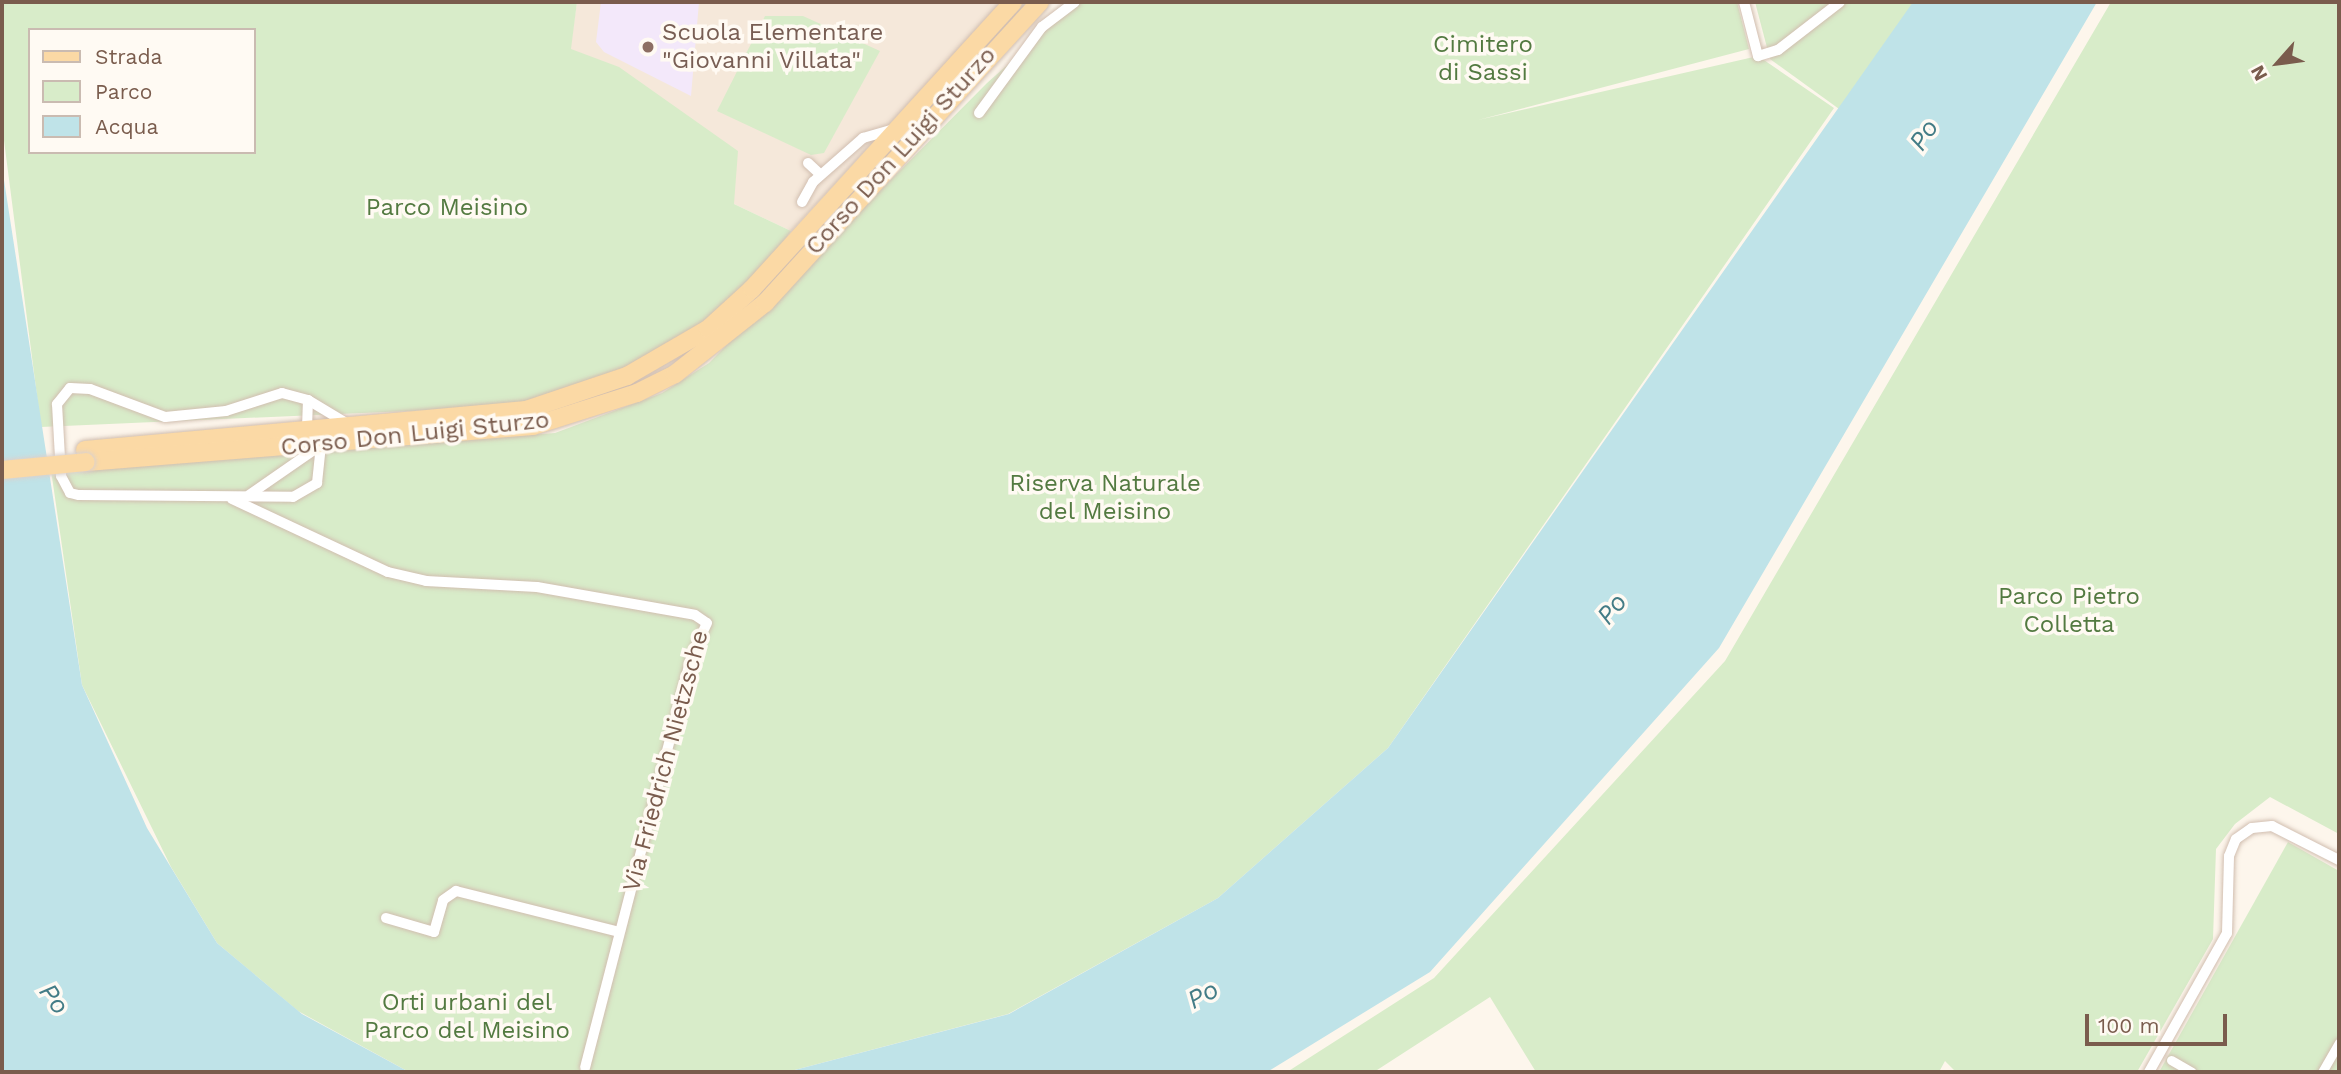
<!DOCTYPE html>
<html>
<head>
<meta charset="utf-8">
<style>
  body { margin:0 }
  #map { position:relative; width:2341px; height:1074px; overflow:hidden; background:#fdf6ec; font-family:"Work Sans",sans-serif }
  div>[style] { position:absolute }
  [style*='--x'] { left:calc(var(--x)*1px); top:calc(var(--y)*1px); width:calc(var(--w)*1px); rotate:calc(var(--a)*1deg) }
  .residential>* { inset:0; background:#f5e8da }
  .education>* { inset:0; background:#f3e8fa }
  .green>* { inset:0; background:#d8ecc9 }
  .water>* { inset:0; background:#bfe3e8 }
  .roads { filter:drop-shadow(0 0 2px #d1beb0) drop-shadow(0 0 2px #d1beb0) }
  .pedestrian>* { height:9px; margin:-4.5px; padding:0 4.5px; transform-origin:4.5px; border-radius:4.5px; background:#fff }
  .minor>* { height:10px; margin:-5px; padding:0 5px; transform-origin:5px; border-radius:5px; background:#fff }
  .primary>* { height:18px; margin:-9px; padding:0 9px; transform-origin:9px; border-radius:9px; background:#fbd9a5 }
  .bridges { filter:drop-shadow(0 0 2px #dad1cd) drop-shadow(0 0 2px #dad1cd) }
  .primary-bridge>* { height:18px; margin:-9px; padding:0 9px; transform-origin:9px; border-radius:9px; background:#fbd9a5 }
  .dots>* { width:19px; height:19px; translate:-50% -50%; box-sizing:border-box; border:4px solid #fffaf3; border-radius:50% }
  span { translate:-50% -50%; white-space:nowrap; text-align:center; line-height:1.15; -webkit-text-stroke:7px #fffaf3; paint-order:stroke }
  .education-label { font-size:24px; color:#785e54 }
  .left { translate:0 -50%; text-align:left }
  .park-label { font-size:24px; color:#537a41 }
  .street-label { font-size:24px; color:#7a5c4d }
  .water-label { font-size:26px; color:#437c86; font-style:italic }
  .frame { position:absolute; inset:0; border:4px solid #7a5c4d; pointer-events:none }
  .legend { position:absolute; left:28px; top:28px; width:228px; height:126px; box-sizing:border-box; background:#fffaf3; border:2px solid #cabbb1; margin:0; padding:9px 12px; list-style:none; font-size:21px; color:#7a5c4d }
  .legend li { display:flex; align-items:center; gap:14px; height:35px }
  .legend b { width:35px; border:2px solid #cabbb1 }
  .north { position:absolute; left:2243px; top:28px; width:70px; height:70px; -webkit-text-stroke:5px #fffaf3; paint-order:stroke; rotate:242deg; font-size:19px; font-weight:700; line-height:28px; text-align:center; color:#7a5c4d }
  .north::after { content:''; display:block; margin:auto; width:24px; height:32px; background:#7a5c4d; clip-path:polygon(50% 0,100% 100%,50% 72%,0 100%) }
  .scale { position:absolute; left:2085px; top:1014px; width:142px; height:32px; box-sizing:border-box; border:4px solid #7a5c4d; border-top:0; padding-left:9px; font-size:21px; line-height:24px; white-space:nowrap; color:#7a5c4d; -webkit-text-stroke:5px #fffaf3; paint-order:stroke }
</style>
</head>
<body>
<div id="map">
  <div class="residential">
    <i style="clip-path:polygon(577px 2px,1002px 2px,791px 231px,734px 204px,570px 49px)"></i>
  </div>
  <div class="education">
    <i style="clip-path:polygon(601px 2px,699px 2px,691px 96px,604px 52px,596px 42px)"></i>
  </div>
  <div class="green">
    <i style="clip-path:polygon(evenodd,2px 2px,577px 2px,571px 49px,619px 67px,738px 151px,734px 204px,791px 231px,762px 270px,689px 335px,651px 359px,521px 406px,41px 427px,2px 125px,2px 2px,30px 30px,254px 30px,254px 152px,30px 152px,30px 30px)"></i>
    <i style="clip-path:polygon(1078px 2px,1737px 2px,1749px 49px,1478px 120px,1758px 56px,1834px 108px,1388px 748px,1218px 898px,1008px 1014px,787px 1072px,409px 1072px,298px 1011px,217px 943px,171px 867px,82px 685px,51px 470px,555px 433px,662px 393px,709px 363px,987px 83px)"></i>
    <i style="clip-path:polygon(1755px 2px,1930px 2px,1846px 114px,1770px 59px)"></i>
    <i style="clip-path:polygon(2111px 2px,2339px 2px,2339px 834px,2270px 797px,2235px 824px,2216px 849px,2213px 939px,2137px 1072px,1956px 1072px,1945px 1061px,1939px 1072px,1536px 1072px,1490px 997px,1374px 1072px,1287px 1072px,1434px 978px,1725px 661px)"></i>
    <i style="clip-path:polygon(765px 16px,803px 16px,880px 51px,824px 153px,811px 155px,717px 111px)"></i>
    <i style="clip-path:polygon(2288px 842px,2339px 871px,2339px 1072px,2159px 1072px)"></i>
  </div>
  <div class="water">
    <i style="clip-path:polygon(1913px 2px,2097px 2px,1719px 648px,1430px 972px,1267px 1072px,787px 1072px,1009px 1014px,1218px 898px,1388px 748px)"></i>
    <i style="clip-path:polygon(2px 167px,82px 685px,147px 828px,217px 943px,302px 1014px,409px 1072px,2px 1072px)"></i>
  </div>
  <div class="roads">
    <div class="pedestrian">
      <i style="--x:2171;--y:1060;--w:24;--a:30"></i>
      <i style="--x:2322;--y:1072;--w:34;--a:-60"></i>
    </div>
    <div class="minor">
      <i style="--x:1744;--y:2;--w:56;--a:75.5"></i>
      <i style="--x:1758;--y:56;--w:21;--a:-17"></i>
      <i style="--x:1778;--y:50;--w:78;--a:-37.7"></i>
      <i style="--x:979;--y:113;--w:107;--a:-53.8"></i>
      <i style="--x:1042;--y:27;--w:41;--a:-37.1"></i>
      <i style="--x:808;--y:163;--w:16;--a:43"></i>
      <i style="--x:802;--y:202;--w:23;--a:-61"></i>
      <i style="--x:813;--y:182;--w:67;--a:-41.3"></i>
      <i style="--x:863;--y:138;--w:35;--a:-16"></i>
      <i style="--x:308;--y:400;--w:27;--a:-165"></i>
      <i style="--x:282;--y:393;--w:59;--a:162.2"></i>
      <i style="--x:226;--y:411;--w:61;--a:174.4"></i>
      <i style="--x:165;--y:417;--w:80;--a:-159.5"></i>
      <i style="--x:90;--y:389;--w:20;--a:-177"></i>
      <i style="--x:70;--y:388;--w:21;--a:129"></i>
      <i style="--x:57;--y:404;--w:72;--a:86.8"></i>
      <i style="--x:61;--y:476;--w:19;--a:62"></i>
      <i style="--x:70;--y:493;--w:9;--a:13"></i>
      <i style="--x:79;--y:495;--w:214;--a:0.5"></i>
      <i style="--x:293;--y:497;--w:28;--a:-30"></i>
      <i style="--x:317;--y:483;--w:38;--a:-84"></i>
      <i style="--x:307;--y:428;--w:28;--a:-88"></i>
      <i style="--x:308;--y:400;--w:47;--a:31"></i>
      <i style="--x:249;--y:495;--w:88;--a:-34.8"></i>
      <i style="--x:232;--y:499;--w:172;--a:25.1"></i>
      <i style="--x:388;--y:572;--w:39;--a:13"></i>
      <i style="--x:426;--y:581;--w:111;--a:3.1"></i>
      <i style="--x:537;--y:587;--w:160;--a:10"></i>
      <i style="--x:695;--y:615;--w:14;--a:34"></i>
      <i style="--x:707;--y:623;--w:38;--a:115"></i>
      <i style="--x:691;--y:658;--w:423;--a:104.5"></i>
      <i style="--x:386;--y:918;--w:50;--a:16.3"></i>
      <i style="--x:434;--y:932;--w:33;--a:-74"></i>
      <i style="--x:443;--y:900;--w:16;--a:-35"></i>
      <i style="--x:456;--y:891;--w:168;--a:14.1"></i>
      <i style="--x:2149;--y:1072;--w:159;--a:-60.7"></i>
      <i style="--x:2227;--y:933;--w:77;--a:-88.5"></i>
      <i style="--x:2229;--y:856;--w:18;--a:-68"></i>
      <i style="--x:2236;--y:839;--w:19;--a:-35"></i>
      <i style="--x:2252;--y:828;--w:20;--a:-6"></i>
      <i style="--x:2272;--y:826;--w:75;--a:26.9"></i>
    </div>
    <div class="primary">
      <i style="--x:85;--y:450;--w:443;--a:-5.2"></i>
      <i style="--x:526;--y:410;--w:107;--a:-18.6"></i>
      <i style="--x:627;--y:376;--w:94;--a:-30.1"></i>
      <i style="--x:708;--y:329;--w:59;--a:-42.3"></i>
      <i style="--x:752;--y:289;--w:388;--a:-47.7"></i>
      <i style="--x:86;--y:462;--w:448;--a:-4.6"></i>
      <i style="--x:533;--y:426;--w:109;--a:-17.6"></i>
      <i style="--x:637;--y:393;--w:42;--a:-26.6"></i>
      <i style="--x:675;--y:374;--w:115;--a:-38.3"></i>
      <i style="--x:765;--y:303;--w:408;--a:-47.6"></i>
    </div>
  </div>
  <div class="bridges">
    <div class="primary-bridge">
      <i style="--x:2;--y:470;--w:84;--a:-5.4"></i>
    </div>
  </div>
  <div class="dots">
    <i style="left:648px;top:47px;background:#8d6e63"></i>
  </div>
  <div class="education-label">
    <span class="left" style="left:662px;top:47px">Scuola Elementare<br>"Giovanni Villata"</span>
  </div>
  <div class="park-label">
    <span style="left:1483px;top:59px">Cimitero<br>di Sassi</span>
    <span style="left:447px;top:208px">Parco Meisino</span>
    <span style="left:1105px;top:498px">Riserva Naturale<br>del Meisino</span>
    <span style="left:2069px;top:611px">Parco Pietro<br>Colletta</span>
    <span style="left:467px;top:1017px">Orti urbani del<br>Parco del Meisino</span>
  </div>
  <div class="street-label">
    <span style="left:901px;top:151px;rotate:-48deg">Corso Don Luigi Sturzo</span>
    <span style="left:415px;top:434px;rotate:-6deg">Corso Don Luigi Sturzo</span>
    <span style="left:666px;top:761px;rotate:-75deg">Via Friedrich Nietzsche</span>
  </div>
  <div class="water-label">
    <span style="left:1924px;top:135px;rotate:-57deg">Po</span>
    <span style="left:1612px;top:609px;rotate:-51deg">Po</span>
    <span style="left:1203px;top:995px;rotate:-29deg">Po</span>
    <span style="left:54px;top:999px;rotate:54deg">Po</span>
  </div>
  <div class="frame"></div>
  <ul class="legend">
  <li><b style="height:9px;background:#fbd9a5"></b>Strada</li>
  <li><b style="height:19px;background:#d8ecc9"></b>Parco</li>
  <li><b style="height:19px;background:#bfe3e8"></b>Acqua</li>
  </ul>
  <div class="north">N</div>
  <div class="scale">100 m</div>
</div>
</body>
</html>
